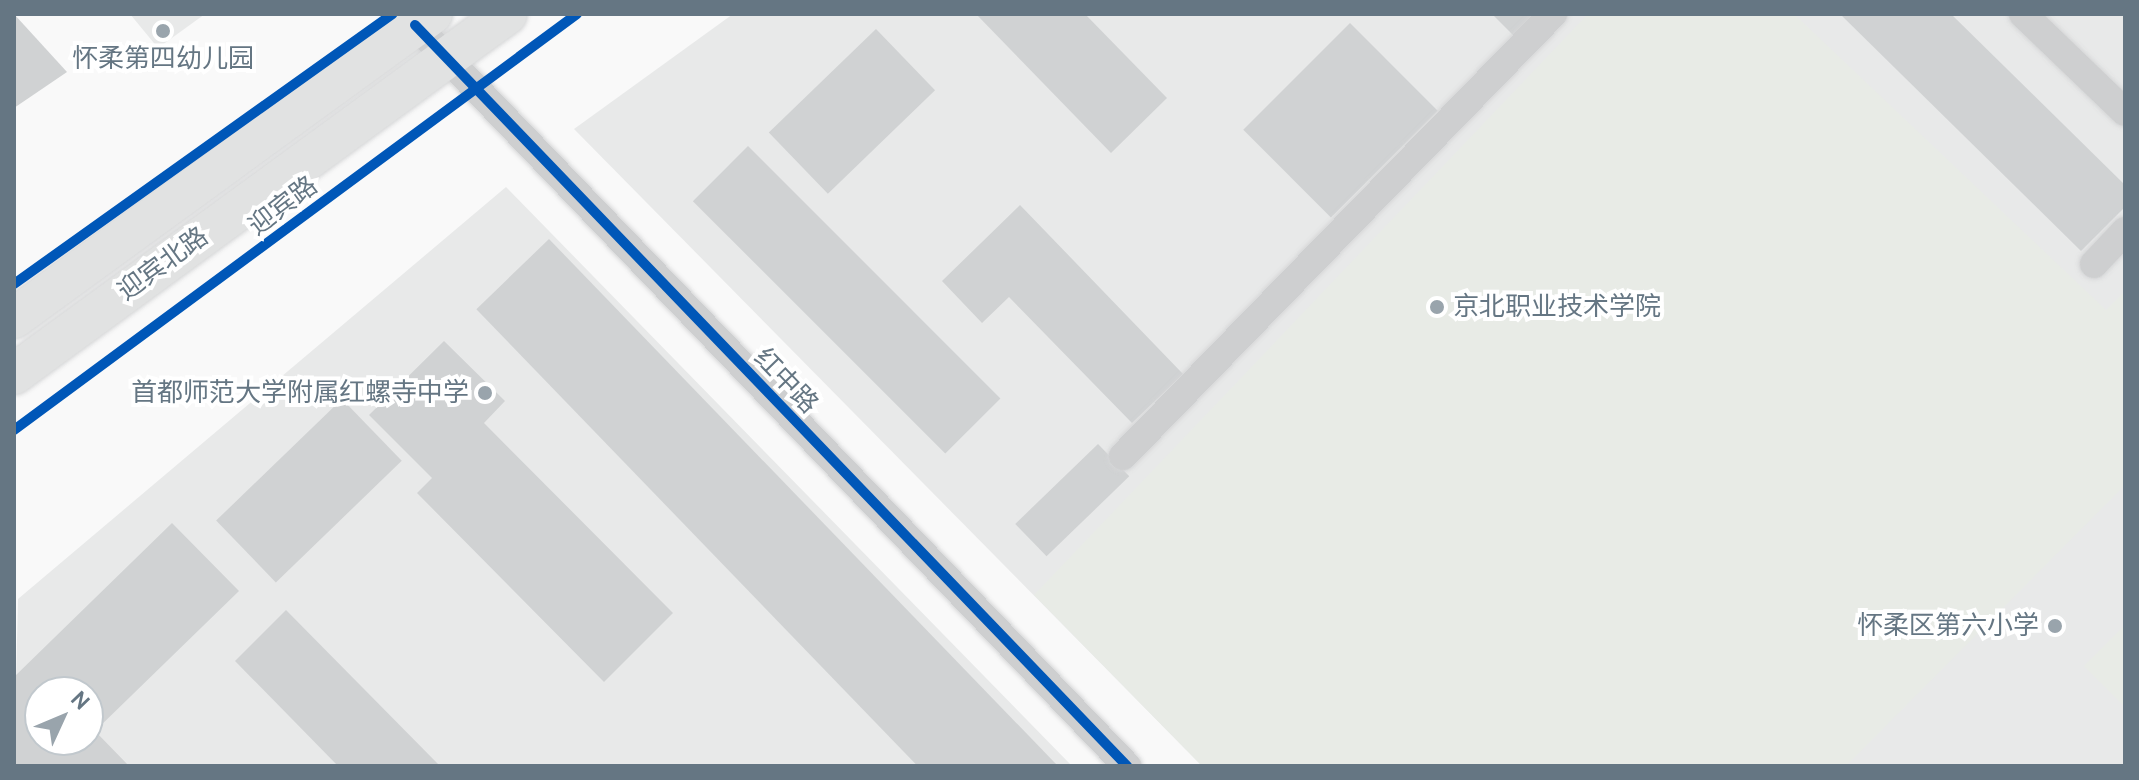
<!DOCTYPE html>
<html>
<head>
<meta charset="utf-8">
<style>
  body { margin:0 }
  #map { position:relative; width:2139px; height:780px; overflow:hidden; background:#f9f9f9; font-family:Cabin,"Noto Sans SC",sans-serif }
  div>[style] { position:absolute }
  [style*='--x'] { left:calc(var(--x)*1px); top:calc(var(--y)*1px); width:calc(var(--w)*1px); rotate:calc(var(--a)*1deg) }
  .built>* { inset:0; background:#e8e9e9 }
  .green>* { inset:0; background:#e8ebe6 }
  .building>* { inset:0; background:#d0d2d3; transform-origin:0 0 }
  .roads { filter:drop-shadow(0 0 2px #d5d6d7) drop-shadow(0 0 2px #d5d6d7) }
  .minor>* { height:28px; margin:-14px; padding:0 14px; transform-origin:14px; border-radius:14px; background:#cecfd0 }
  .secondary>* { height:40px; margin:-20px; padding:0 20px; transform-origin:20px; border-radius:20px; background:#e1e2e2 }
  .cycleway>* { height:10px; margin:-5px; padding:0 5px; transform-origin:5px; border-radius:5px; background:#0057b8 }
  .dots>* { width:22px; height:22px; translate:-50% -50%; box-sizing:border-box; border:4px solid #fff; border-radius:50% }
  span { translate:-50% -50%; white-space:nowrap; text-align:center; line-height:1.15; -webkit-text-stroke:8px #fff; paint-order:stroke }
  .poi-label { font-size:26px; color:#657683 }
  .left { translate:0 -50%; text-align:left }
  .right { translate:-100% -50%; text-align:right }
  .street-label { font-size:26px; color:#657683 }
  .frame { position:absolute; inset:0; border:16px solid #657683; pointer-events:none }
  .north { position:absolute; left:24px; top:676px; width:80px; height:80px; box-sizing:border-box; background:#fff; border:2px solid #c1c8cd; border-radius:50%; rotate:46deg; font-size:22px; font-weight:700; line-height:32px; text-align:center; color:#657683 }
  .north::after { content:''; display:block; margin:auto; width:28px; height:36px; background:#99a4ac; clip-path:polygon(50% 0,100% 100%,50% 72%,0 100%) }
</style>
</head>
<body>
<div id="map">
  <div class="built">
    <i style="clip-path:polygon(130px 14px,205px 14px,158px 48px)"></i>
    <i style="clip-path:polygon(733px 14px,2125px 14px,2125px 766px,1202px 766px,574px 129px)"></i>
    <i style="clip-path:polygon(evenodd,506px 187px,1072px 766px,14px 766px,18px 599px,506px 187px,40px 692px,88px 692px,88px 740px,40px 740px,40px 692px)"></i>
  </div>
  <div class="green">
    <i style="clip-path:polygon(1588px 14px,1794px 14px,2106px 310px,2125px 291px,2125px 485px,1846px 766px,1202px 766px,1034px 595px)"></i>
    <i style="clip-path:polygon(2125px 625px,2125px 707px,2084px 666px)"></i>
  </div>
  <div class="building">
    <i style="clip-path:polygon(14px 14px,67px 72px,14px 108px)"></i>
    <i style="clip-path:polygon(976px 14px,1085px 14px,1167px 98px,1111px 153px)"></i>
    <i style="clip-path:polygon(1492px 14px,1534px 14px,1513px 35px)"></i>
    <i style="clip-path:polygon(1840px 14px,1951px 14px,2125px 185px,2125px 207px,2081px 251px)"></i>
    <i style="left:1350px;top:23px;width:124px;height:151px;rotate:45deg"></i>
    <i style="left:876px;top:29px;width:85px;height:149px;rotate:46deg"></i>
    <i style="left:748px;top:146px;width:357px;height:78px;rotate:45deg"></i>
    <i style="clip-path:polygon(1020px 205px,1183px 374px,1132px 423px,1009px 297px,982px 323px,942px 281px)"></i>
    <i style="left:549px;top:239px;width:730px;height:101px;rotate:46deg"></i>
    <i style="clip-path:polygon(444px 341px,505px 401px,484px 423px,673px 613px,604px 682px,417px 493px,432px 478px,369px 415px)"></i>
    <i style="left:342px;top:399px;width:86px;height:175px;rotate:46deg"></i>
    <i style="left:1098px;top:444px;width:45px;height:115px;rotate:46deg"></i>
    <i style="clip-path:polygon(evenodd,172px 523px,239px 591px,95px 731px,129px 766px,14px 766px,14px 677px,172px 523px,40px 692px,88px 692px,88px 740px,40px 740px,40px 692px)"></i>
    <i style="clip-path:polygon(286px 610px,440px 766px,338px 766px,235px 661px)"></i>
  </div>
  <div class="roads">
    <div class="minor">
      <i style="--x:2023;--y:14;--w:141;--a:43.9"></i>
      <i style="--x:415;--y:25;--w:1028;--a:46.14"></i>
      <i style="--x:2094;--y:264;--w:45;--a:-46.8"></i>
      <i style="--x:1123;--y:456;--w:617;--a:-45.79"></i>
    </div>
    <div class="secondary">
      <i style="--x:14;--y:318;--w:517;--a:-36.03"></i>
      <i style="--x:14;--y:374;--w:610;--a:-36.14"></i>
    </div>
  </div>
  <div class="cycleway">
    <i style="--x:415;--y:25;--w:1028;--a:46.14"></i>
    <i style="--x:14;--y:284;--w:465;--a:-35.5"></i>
    <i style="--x:14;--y:430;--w:700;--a:-36.46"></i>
  </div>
  <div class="dots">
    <i style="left:163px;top:31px;background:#99a4ac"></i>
    <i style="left:1437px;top:307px;background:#99a4ac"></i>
    <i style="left:485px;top:393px;background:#99a4ac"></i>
    <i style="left:2055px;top:626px;background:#99a4ac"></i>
  </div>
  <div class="poi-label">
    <span style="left:163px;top:59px">怀柔第四幼儿园</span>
    <span class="left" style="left:1453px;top:307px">京北职业技术学院</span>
    <span class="right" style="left:469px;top:393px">首都师范大学附属红螺寺中学</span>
    <span class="right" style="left:2039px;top:626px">怀柔区第六小学</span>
  </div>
  <div class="street-label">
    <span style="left:283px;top:206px;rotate:-37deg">迎宾路</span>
    <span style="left:163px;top:264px;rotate:-36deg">迎宾北路</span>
    <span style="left:786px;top:381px;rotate:46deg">红中路</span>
  </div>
  <div class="frame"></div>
  <div class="north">N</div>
</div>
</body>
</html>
